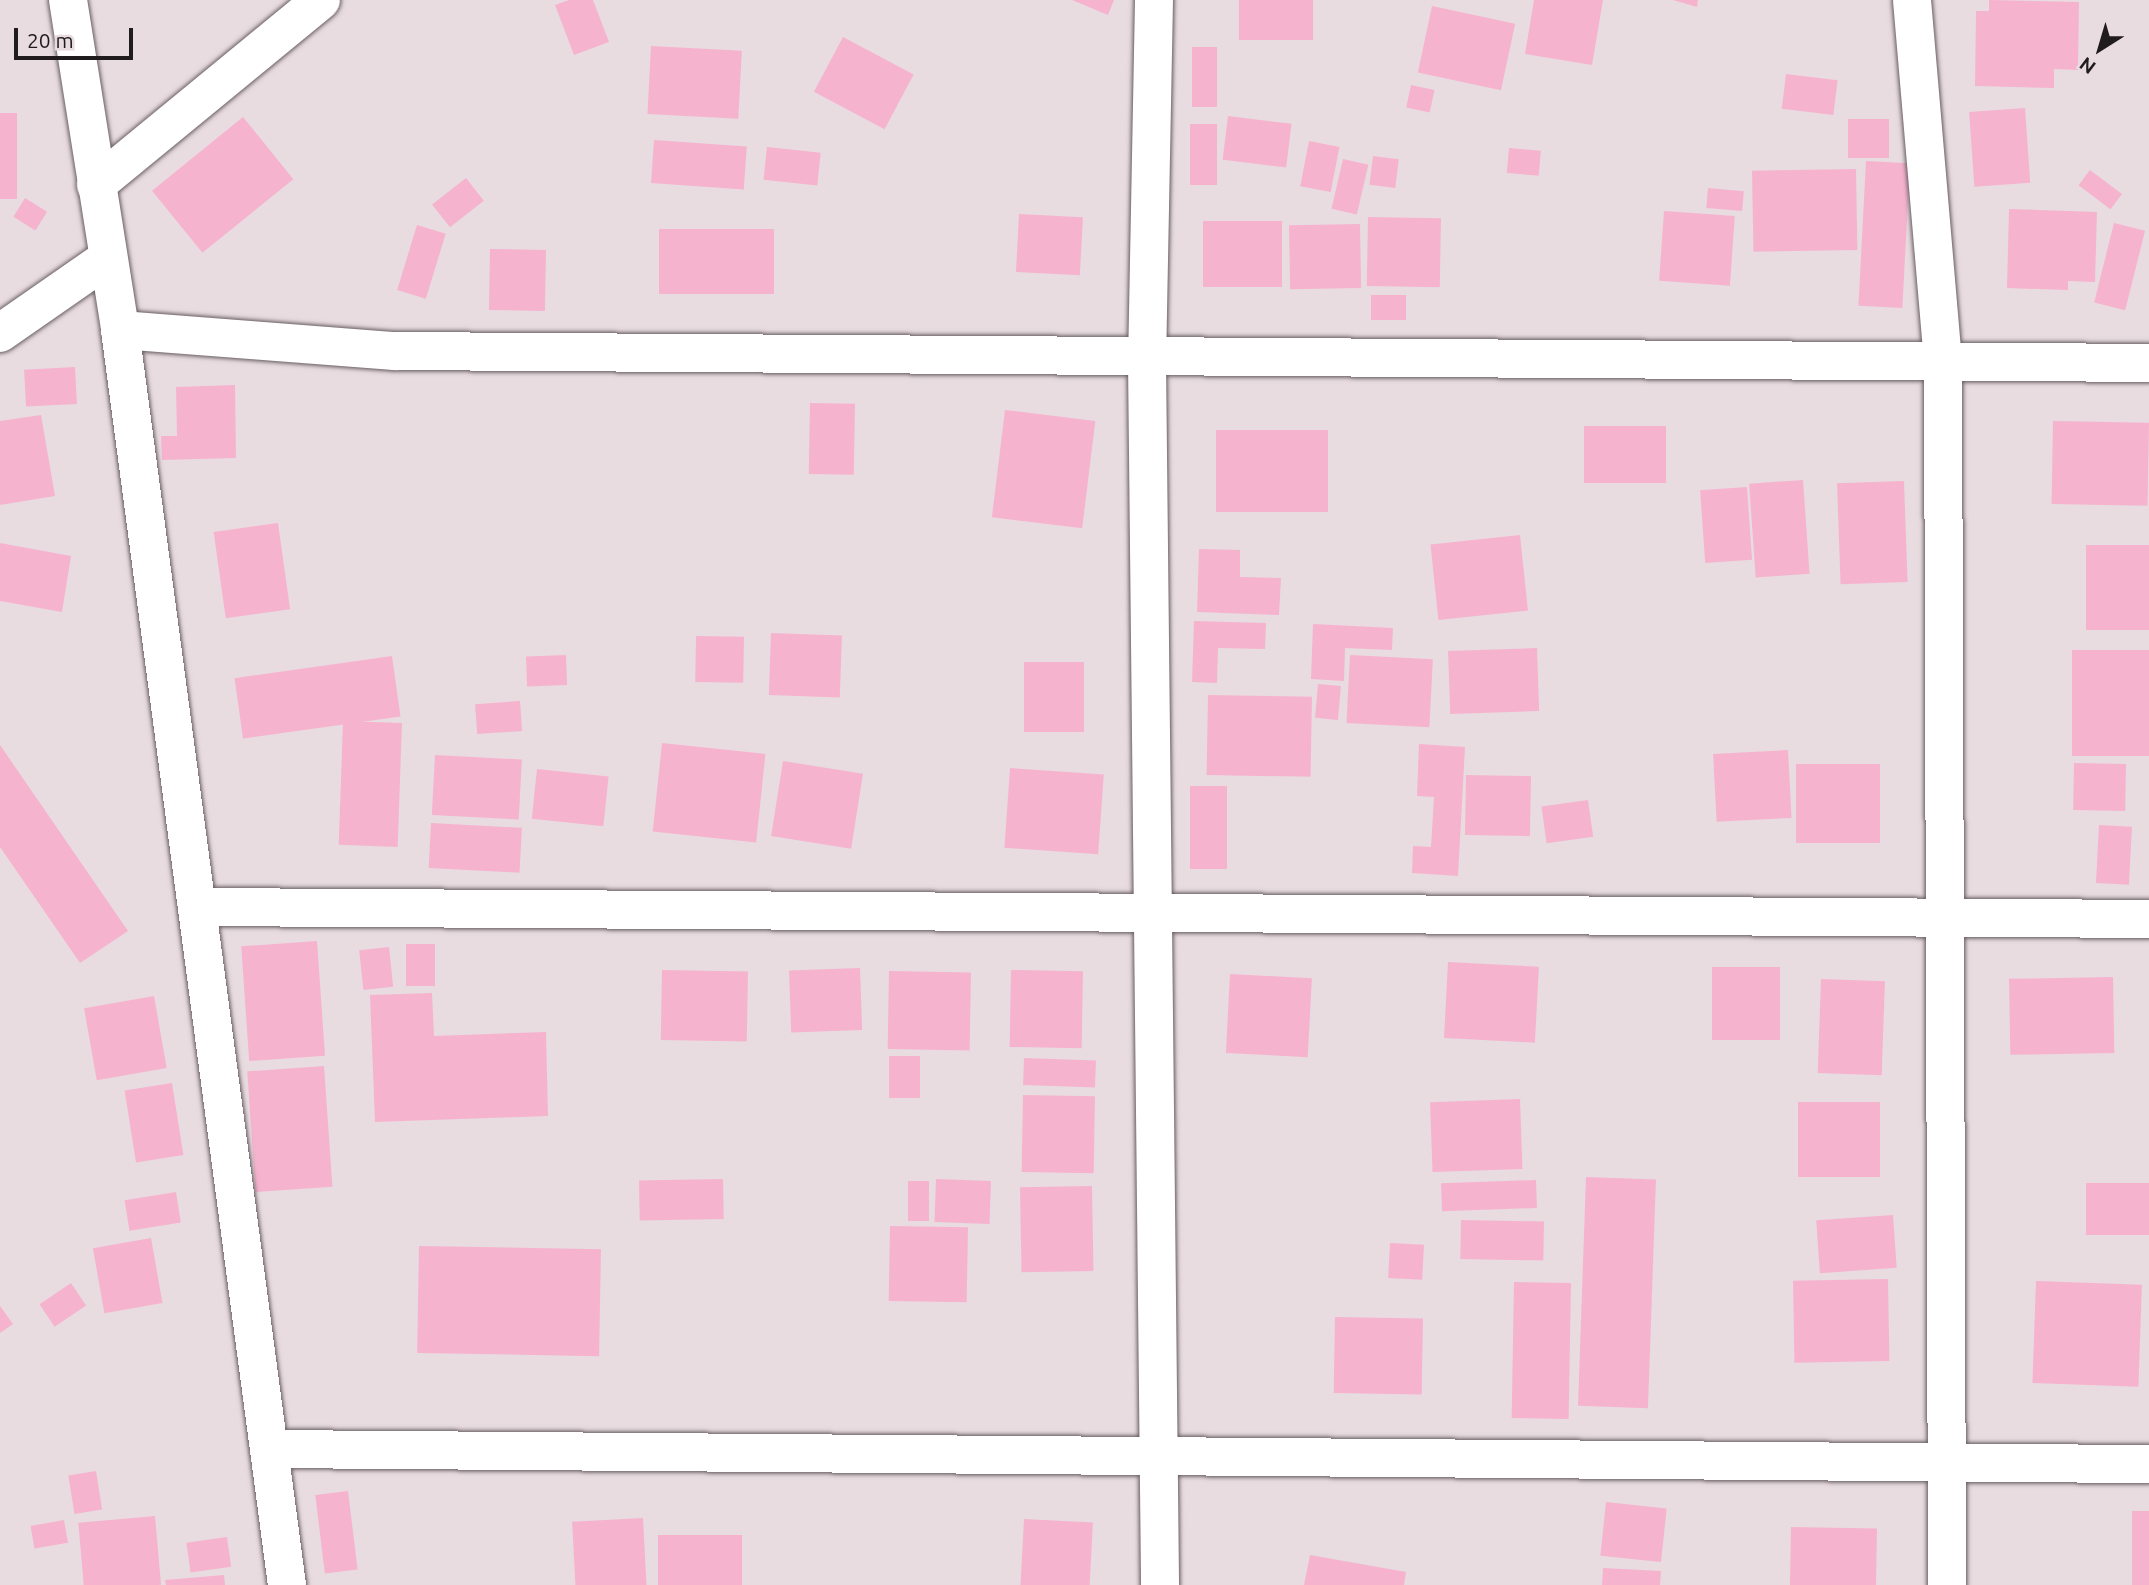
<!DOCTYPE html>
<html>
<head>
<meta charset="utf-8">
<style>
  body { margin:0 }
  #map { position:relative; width:2149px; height:1585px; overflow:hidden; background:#e8dce0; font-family:Ubuntu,sans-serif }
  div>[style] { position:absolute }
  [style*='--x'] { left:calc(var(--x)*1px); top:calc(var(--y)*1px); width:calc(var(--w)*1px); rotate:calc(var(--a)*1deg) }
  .building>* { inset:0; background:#f6b3ce; transform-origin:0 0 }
  .roads { filter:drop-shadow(0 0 2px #695e62) drop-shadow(0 0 2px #695e62) }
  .street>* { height:38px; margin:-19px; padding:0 19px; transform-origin:19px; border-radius:19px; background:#fff }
  .secondary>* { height:38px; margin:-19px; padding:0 19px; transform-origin:19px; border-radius:19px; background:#fff }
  span { translate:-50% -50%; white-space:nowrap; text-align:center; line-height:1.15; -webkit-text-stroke:6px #e8dce0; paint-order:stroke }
  .north { position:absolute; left:2065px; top:14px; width:70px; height:70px; -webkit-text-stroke:5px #e8dce0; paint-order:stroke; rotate:217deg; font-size:19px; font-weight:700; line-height:28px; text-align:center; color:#201c1d }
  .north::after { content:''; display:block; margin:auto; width:24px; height:32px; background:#201c1d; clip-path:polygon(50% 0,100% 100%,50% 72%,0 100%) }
  .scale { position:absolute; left:14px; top:28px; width:119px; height:32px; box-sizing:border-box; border:4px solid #201c1d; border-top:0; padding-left:9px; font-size:21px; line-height:24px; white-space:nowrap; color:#201c1d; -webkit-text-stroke:5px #e8dce0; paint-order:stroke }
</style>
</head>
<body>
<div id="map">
  <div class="building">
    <i style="clip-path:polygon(569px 0,593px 0,609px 42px,574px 55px,555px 5px)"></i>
    <i style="clip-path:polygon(1072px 0,1114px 0,1108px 15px)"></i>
    <i style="left:1239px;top:0;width:74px;height:40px"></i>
    <i style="clip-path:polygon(1534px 0,1603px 0,1592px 65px,1525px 54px)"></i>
    <i style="clip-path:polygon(1673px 0,1698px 0,1697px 7px)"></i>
    <i style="clip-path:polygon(1989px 0,2079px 2px,2078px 70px,2054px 69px,2054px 88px,1975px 86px,1976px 11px,1989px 11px)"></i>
    <i style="left:1432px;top:6px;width:85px;height:68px;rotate:12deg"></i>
    <i style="left:843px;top:37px;width:80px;height:62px;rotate:28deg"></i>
    <i style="left:651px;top:46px;width:91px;height:68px;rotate:3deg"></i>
    <i style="left:1192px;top:47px;width:25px;height:60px"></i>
    <i style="left:1786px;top:74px;width:52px;height:35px;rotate:7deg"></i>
    <i style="left:1411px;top:85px;width:24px;height:23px;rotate:12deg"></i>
    <i style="left:2025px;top:108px;width:75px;height:56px;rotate:86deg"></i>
    <i style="left:0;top:113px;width:17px;height:86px"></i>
    <i style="left:1228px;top:116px;width:64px;height:44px;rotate:7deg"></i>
    <i style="left:243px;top:117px;width:80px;height:117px;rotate:51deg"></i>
    <i style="left:1848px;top:119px;width:41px;height:39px"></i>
    <i style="left:1190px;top:124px;width:27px;height:61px"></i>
    <i style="left:654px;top:140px;width:93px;height:43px;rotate:4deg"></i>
    <i style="left:1309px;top:141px;width:31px;height:46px;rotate:11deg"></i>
    <i style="left:767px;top:147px;width:54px;height:33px;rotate:6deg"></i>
    <i style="left:1509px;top:148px;width:32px;height:25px;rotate:5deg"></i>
    <i style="left:1373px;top:156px;width:26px;height:29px;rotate:7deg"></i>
    <i style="left:1343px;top:159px;width:26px;height:51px;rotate:13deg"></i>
    <i style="left:1866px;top:161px;width:44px;height:145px;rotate:3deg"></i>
    <i style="left:1856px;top:169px;width:81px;height:104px;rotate:89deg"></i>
    <i style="left:2090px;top:170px;width:40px;height:19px;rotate:37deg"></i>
    <i style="left:466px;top:178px;width:29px;height:43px;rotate:52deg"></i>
    <i style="left:1708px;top:188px;width:36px;height:20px;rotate:5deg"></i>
    <i style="left:25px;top:198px;width:26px;height:22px;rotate:32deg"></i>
    <i style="clip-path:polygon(2009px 209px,2097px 212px,2095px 282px,2068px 281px,2068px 290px,2007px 288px)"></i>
    <i style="left:1664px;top:211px;width:71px;height:70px;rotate:4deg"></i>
    <i style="left:1019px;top:214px;width:64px;height:58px;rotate:3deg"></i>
    <i style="left:1368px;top:217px;width:73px;height:69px;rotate:1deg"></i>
    <i style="left:1203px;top:221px;width:79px;height:66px"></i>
    <i style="left:2114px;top:223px;width:32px;height:82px;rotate:14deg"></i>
    <i style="left:1360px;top:224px;width:64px;height:71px;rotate:89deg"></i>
    <i style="left:417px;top:225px;width:30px;height:68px;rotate:17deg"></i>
    <i style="left:659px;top:229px;width:115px;height:65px"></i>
    <i style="left:490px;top:249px;width:56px;height:61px;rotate:1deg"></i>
    <i style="left:1371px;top:295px;width:35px;height:25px"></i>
    <i style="left:75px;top:367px;width:37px;height:51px;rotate:87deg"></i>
    <i style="clip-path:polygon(235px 385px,236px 458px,162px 460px,161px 436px,177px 436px,176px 387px)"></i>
    <i style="left:810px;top:403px;width:45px;height:71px;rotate:1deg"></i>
    <i style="left:1005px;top:410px;width:91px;height:108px;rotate:7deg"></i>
    <i style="clip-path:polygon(41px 415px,55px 496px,0 505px,0 421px)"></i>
    <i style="left:2053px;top:421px;width:96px;height:83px;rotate:1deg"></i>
    <i style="left:1584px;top:426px;width:82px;height:57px"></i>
    <i style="left:1216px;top:430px;width:112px;height:82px"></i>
    <i style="left:1803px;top:480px;width:94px;height:54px;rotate:86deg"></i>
    <i style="left:1904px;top:481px;width:101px;height:67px;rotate:88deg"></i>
    <i style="left:1747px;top:487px;width:73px;height:47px;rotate:86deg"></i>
    <i style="left:278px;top:523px;width:87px;height:65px;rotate:82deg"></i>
    <i style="left:1520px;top:535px;width:76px;height:90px;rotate:84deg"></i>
    <i style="clip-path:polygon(0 543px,71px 556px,62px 612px,0 601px)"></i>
    <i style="left:2149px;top:545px;width:85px;height:63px;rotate:90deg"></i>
    <i style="clip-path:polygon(1199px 549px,1240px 550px,1240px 577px,1281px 578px,1279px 615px,1197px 612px)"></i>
    <i style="clip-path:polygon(1194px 621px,1266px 623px,1265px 649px,1218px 648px,1217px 683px,1192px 682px)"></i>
    <i style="clip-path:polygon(1313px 624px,1393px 628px,1392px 650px,1345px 648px,1344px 681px,1311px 679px)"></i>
    <i style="left:771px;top:633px;width:71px;height:62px;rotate:2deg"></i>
    <i style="left:696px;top:636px;width:48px;height:46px;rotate:1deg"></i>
    <i style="left:1537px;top:648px;width:63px;height:89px;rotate:88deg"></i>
    <i style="left:2072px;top:650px;width:77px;height:106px"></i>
    <i style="left:566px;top:655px;width:30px;height:40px;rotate:88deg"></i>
    <i style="left:1350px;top:655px;width:83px;height:68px;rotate:3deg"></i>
    <i style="left:392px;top:656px;width:61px;height:159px;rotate:82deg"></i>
    <i style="left:1024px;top:662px;width:60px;height:70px"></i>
    <i style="left:1318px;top:684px;width:23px;height:34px;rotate:5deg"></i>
    <i style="left:1208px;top:695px;width:104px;height:80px;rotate:1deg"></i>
    <i style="left:520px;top:701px;width:30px;height:45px;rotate:86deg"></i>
    <i style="left:402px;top:723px;width:124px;height:59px;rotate:92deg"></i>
    <i style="left:662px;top:743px;width:104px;height:89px;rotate:6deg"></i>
    <i style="clip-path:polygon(1419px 744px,1465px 747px,1458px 876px,1412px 873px,1413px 846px,1431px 847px,1434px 797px,1417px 796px)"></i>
    <i style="clip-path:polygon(0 745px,128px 931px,80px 963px,0 847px)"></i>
    <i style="left:1788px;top:750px;width:68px;height:75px;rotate:87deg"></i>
    <i style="left:435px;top:755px;width:87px;height:60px;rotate:3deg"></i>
    <i style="left:783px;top:761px;width:81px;height:76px;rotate:9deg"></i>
    <i style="left:2074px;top:763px;width:52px;height:47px;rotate:1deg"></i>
    <i style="left:1796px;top:764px;width:84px;height:79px"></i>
    <i style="left:1010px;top:768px;width:94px;height:80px;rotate:4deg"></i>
    <i style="left:537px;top:769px;width:72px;height:50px;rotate:6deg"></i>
    <i style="left:1466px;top:775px;width:65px;height:60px;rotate:1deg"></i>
    <i style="left:1190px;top:786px;width:37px;height:83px"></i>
    <i style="left:1588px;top:800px;width:37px;height:47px;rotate:82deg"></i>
    <i style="left:431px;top:823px;width:91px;height:45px;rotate:3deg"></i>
    <i style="left:2099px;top:825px;width:33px;height:58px;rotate:3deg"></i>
    <i style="left:317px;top:941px;width:115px;height:76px;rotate:86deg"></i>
    <i style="left:406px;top:944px;width:29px;height:42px"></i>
    <i style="left:389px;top:947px;width:40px;height:30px;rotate:84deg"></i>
    <i style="left:1448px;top:962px;width:91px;height:76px;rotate:3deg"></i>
    <i style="left:1712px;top:967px;width:68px;height:73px"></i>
    <i style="left:860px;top:968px;width:62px;height:71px;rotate:88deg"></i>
    <i style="left:662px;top:970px;width:86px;height:70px;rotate:1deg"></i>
    <i style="left:1011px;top:970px;width:72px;height:77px;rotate:1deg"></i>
    <i style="left:889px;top:971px;width:82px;height:78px;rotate:1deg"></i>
    <i style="left:1230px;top:974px;width:82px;height:79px;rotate:3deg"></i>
    <i style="left:2113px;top:977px;width:76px;height:104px;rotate:89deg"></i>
    <i style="left:1821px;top:979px;width:64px;height:94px;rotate:2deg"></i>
    <i style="clip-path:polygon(432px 993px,434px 1036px,546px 1032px,548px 1116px,375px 1122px,370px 995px)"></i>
    <i style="left:154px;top:996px;width:73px;height:71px;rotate:80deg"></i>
    <i style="left:889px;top:1056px;width:31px;height:42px"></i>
    <i style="left:1024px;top:1058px;width:72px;height:27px;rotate:2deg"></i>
    <i style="left:324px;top:1066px;width:121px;height:77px;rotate:86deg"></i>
    <i style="left:172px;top:1083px;width:73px;height:48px;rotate:81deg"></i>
    <i style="left:1023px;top:1095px;width:72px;height:77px;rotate:1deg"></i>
    <i style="left:1520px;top:1099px;width:70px;height:90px;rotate:88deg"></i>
    <i style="left:1798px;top:1102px;width:82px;height:75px"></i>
    <i style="left:1586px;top:1177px;width:70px;height:229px;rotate:2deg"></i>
    <i style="left:723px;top:1179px;width:40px;height:84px;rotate:89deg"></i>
    <i style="left:936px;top:1179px;width:55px;height:43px;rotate:2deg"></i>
    <i style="left:1536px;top:1180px;width:28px;height:95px;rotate:88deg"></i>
    <i style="left:908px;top:1181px;width:21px;height:40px"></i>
    <i style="left:2149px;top:1183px;width:52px;height:63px;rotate:90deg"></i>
    <i style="left:1092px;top:1186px;width:85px;height:72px;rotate:89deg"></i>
    <i style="left:176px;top:1192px;width:31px;height:52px;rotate:81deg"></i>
    <i style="left:1893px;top:1215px;width:53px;height:77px;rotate:86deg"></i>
    <i style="left:1461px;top:1220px;width:83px;height:39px;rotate:1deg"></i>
    <i style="left:890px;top:1226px;width:78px;height:75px;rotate:1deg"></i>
    <i style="left:151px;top:1238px;width:66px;height:59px;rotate:80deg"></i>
    <i style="left:1390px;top:1243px;width:34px;height:35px;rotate:3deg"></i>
    <i style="left:419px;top:1246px;width:182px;height:107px;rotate:1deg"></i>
    <i style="left:1888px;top:1279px;width:82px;height:95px;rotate:89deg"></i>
    <i style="left:2036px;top:1281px;width:106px;height:102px;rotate:2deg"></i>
    <i style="left:1514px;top:1282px;width:57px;height:136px;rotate:1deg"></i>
    <i style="left:71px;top:1283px;width:27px;height:38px;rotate:56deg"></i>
    <i style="clip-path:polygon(0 1306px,13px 1324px,0 1333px)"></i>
    <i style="left:1335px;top:1317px;width:88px;height:76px;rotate:1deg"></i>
    <i style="left:96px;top:1471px;width:39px;height:28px;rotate:81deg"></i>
    <i style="left:348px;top:1491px;width:79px;height:33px;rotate:83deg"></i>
    <i style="left:1606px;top:1502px;width:61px;height:54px;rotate:6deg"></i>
    <i style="left:2149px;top:1511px;width:74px;height:17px;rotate:90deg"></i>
    <i style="left:155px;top:1516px;width:69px;height:77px;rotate:85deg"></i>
    <i style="left:643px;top:1518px;width:67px;height:71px;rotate:87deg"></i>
    <i style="left:1024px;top:1519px;width:69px;height:66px;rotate:3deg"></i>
    <i style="left:64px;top:1520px;width:23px;height:34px;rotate:80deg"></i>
    <i style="left:1791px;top:1527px;width:86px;height:58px;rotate:1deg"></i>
    <i style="left:658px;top:1535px;width:84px;height:50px"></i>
    <i style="left:227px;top:1537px;width:30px;height:41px;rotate:82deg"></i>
    <i style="clip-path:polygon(1310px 1555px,1406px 1572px,1404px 1585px,1304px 1585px)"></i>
    <i style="clip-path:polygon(1603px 1568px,1661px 1571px,1660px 1585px,1602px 1585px)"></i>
    <i style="clip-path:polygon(224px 1575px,225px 1585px,166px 1585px,165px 1580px)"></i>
  </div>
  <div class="roads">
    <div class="street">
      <i style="--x:1154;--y:0;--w:360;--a:91.1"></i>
      <i style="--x:1147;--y:360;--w:1225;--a:89.39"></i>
      <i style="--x:1912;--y:0;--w:365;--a:85.1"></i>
      <i style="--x:1943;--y:364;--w:1221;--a:89.81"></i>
      <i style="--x:96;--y:185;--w:291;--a:-39.4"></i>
      <i style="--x:120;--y:330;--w:276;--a:4.4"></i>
      <i style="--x:395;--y:351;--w:1754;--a:0.39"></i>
      <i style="--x:0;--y:333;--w:131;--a:-34.8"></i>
      <i style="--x:197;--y:907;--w:1952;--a:0.35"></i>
      <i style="--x:270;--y:1449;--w:1879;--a:0.46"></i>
    </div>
    <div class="secondary">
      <i style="--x:68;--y:0;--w:334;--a:81"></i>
      <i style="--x:120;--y:330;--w:1266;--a:82.42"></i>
    </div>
  </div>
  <div class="north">N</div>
  <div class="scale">20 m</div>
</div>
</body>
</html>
